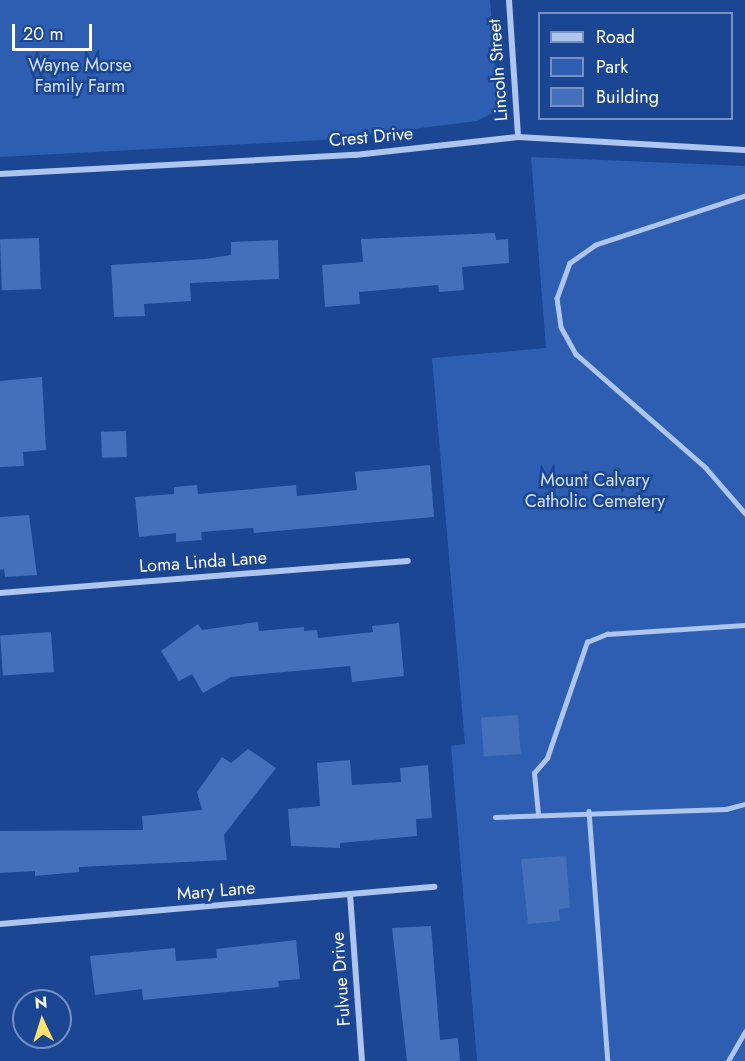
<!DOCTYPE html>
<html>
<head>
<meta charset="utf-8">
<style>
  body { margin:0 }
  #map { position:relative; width:745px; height:1061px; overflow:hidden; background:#1b4694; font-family:Jost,sans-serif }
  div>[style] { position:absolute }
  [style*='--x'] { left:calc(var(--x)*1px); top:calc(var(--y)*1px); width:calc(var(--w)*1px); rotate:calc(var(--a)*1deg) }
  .green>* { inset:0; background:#2e5eb2 }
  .building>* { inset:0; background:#446fbb; transform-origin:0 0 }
  .lane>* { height:4.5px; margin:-2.25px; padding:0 2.25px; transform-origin:2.25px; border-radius:2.25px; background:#adc5ef }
  .street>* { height:6px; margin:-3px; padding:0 3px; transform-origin:3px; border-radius:3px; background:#adc5ef }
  span { translate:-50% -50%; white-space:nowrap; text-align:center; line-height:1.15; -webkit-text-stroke:5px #1b4694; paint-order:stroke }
  .park-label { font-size:18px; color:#d3e2fb }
  .street-label { font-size:18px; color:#fff }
  .legend { position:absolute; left:538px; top:12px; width:195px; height:108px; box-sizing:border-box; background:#1b4694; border:2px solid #7690bf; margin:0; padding:8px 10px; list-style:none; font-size:18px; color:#fff }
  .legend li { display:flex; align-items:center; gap:12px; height:30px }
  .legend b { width:30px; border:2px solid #7690bf }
  .north { position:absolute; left:12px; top:989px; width:60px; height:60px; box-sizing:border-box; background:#1b4694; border:2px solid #7690bf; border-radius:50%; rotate:356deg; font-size:16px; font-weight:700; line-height:24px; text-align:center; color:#fff }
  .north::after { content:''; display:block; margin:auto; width:21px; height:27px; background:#ffe16b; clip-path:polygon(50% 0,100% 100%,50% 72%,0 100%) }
  .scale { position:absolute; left:12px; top:24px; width:80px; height:27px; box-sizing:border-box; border:3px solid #fff; border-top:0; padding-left:8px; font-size:18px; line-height:21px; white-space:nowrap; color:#fff; -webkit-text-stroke:4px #1b4694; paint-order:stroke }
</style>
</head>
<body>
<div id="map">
  <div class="green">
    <i style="clip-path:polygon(0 0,490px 0,498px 105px,496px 111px,477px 121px,324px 140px,0 157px)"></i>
    <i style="clip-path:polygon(531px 157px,745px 166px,745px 1061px,477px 1061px,451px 746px,465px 744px,432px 358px,546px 348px)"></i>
  </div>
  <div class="building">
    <i style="clip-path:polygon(495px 233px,496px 240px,508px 239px,509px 263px,462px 267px,464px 290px,439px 292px,438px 285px,359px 292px,360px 304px,325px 307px,322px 265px,363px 262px,361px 239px)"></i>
    <i style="left:39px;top:238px;width:51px;height:39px;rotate:88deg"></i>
    <i style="clip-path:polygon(278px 240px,279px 279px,190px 283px,191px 301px,144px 304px,145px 316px,114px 317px,111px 265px,205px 259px,231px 255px,231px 242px)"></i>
    <i style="clip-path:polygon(42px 377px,46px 450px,23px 452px,24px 466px,0 467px,0 381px)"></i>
    <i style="left:126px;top:431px;width:26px;height:25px;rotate:88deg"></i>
    <i style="clip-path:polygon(430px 465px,434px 517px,254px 533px,253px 528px,201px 532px,202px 540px,176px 542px,176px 533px,139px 537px,135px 497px,174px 494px,174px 487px,197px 485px,198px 494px,296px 485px,297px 496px,357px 490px,355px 472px)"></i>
    <i style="clip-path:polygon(29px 515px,37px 575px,5px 577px,4px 569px,0 570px,0 517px)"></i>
    <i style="clip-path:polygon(258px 622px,259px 631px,304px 627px,304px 631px,317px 630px,318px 638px,373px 632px,372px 626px,399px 623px,404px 676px,352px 682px,350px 666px,231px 677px,203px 693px,192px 674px,179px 681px,161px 651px,198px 624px,202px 630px)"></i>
    <i style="left:51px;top:632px;width:40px;height:51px;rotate:86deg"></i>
    <i style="left:518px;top:715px;width:39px;height:37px;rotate:86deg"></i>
    <i style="clip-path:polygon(248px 749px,276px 768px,224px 835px,227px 860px,79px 867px,79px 872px,35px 876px,35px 871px,0 873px,0 831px,143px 830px,142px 816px,202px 810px,197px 792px,222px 757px,231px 763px)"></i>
    <i style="clip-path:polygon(350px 760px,352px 785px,401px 782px,400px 768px,428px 765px,432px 818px,416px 819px,417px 836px,340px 843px,340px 848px,291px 846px,288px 809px,320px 806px,317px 763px)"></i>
    <i style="clip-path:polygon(566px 856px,570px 908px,559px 909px,560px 921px,528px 924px,521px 859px)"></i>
    <i style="clip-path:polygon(431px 926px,440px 1040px,458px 1038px,460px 1061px,407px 1061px,392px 928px)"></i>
    <i style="clip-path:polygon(296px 940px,300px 979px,278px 981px,279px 987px,143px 1000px,142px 989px,95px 995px,90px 956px,175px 948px,176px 961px,217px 958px,216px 949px)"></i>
  </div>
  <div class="lane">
    <i style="--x:745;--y:196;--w:157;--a:161.8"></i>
    <i style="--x:596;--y:245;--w:32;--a:145"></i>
    <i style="--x:570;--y:263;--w:37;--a:110"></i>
    <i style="--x:557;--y:298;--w:29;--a:82"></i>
    <i style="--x:561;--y:327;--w:31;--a:61"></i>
    <i style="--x:576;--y:354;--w:173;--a:41.2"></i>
    <i style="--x:706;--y:468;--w:60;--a:49.1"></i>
    <i style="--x:589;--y:811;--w:251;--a:85.7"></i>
    <i style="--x:538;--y:814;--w:41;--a:-95.6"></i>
    <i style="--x:534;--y:773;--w:20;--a:-49"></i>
    <i style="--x:547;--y:758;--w:123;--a:-71"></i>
    <i style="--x:587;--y:642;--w:22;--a:-22"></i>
    <i style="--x:607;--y:634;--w:138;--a:-3.7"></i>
    <i style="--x:495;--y:817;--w:231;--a:-2"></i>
    <i style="--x:726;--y:809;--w:20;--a:-15"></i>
    <i style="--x:728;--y:1061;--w:34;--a:-60"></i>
  </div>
  <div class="street">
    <i style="--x:509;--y:0;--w:137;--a:86.2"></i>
    <i style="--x:0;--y:174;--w:356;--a:-3.1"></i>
    <i style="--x:355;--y:155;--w:164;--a:-6.3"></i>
    <i style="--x:518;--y:137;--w:227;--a:3.3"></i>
    <i style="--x:0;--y:593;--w:409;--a:-4.5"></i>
    <i style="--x:350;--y:894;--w:167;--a:85.9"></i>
    <i style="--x:0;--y:924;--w:436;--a:-4.9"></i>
  </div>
  <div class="park-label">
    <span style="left:80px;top:76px">Wayne Morse<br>Family Farm</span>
    <span style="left:595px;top:491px">Mount Calvary<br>Catholic Cemetery</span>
  </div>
  <div class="street-label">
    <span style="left:498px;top:70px;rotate:-94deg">Lincoln Street</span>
    <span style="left:371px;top:137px;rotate:-5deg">Crest Drive</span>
    <span style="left:203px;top:562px;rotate:-4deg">Loma Linda Lane</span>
    <span style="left:216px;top:891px;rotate:-5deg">Mary Lane</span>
    <span style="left:341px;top:979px;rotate:-94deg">Fulvue Drive</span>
  </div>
  <ul class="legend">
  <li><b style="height:8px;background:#adc5ef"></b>Road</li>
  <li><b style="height:16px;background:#2e5eb2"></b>Park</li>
  <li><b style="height:16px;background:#446fbb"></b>Building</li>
  </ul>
  <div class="north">N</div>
  <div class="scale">20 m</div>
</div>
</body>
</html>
